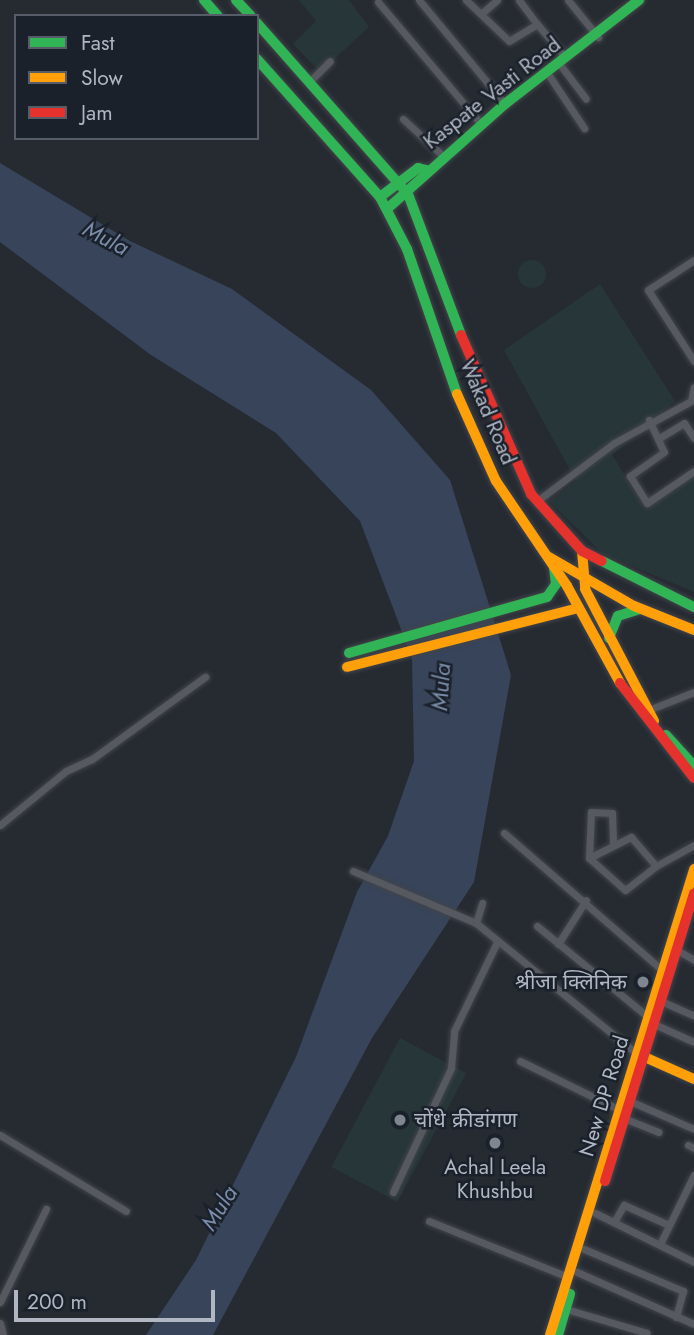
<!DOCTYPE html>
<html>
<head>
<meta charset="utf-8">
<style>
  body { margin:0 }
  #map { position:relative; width:694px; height:1335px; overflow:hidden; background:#262b32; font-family:Jost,"Noto Sans Devanagari",sans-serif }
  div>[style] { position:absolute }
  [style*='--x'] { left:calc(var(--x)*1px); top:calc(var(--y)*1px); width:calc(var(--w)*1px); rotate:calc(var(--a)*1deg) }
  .green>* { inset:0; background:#273638; transform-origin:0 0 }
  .round { border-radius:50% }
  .water>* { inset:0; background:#37445a }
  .roads { filter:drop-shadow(0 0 2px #42454a) drop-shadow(0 0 2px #42454a) }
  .street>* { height:7px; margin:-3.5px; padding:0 3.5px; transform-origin:3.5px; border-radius:3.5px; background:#565960 }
  .fast>* { height:10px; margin:-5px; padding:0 5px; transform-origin:5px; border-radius:5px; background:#30b455 }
  .slow>* { height:10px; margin:-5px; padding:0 5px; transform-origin:5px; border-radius:5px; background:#ff9f0a }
  .jam>* { height:10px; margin:-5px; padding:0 5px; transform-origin:5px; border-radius:5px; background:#e5322d }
  .dots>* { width:19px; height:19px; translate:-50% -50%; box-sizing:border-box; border:4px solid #1b212b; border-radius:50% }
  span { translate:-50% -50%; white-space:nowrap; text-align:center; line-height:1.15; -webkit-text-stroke:5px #1b212b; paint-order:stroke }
  .street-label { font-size:21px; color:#b0b7c3 }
  .poi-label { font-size:21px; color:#b0b7c3 }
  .right { translate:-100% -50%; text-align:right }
  .left { translate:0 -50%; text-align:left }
  .water-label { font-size:23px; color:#7a8daa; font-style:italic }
  .legend { position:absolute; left:14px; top:14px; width:245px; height:126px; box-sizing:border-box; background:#1b212b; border:2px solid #575d68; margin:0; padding:9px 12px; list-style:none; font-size:21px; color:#b0b7c3 }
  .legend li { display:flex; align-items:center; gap:14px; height:35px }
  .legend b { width:35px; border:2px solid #575d68 }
  .scale { position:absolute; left:14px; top:1290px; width:201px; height:32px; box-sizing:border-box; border:4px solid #b0b7c3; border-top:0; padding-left:9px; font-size:21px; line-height:24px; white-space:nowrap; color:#b0b7c3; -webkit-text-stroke:5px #1b212b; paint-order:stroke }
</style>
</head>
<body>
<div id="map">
  <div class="green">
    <i style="clip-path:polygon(299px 0,349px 0,369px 27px,320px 72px,293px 44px,316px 21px)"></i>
    <i class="round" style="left:518px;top:260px;width:28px;height:28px"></i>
    <i style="clip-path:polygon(600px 284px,675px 401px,612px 455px,645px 507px,694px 475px,694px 592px,603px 554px,549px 501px,576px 481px,504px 350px)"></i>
    <i style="left:400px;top:1038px;width:75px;height:146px;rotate:28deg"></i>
  </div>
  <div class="water">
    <i style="clip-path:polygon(0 163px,130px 241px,232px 289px,371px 390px,450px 480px,511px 675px,474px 882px,372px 1038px,213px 1335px,146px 1335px,196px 1260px,296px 1057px,357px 892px,388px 836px,414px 761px,412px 658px,360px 521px,276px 433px,151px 355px,0 242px)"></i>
  </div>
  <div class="roads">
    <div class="street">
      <i style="--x:419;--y:0;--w:135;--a:50.4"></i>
      <i style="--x:466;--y:0;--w:59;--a:43.6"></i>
      <i style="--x:509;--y:41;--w:33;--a:-31"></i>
      <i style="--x:537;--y:24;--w:30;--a:-127"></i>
      <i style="--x:568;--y:0;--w:48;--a:51"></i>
      <i style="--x:378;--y:2;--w:160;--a:49.8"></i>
      <i style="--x:482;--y:13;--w:20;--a:-41"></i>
      <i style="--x:537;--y:24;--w:43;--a:49.7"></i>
      <i style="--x:558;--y:62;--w:46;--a:52.9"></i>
      <i style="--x:546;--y:71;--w:69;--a:56.3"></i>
      <i style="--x:310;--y:81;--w:28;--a:-45"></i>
      <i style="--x:403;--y:119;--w:54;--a:42.8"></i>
      <i style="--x:694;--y:260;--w:55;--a:146.9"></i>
      <i style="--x:648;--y:290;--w:85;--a:57.1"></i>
      <i style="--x:649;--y:420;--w:35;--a:65"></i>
      <i style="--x:664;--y:452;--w:42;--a:144.8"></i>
      <i style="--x:630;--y:476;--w:32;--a:58"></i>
      <i style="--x:647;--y:503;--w:57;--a:-34.2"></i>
      <i style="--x:661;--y:437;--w:27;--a:-31"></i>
      <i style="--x:684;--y:423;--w:18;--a:56"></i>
      <i style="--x:537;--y:501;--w:96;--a:-37"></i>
      <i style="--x:614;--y:443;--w:88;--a:-28.6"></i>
      <i style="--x:691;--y:401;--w:14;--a:-78"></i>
      <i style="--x:646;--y:711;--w:52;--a:-21.6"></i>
      <i style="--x:0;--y:825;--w:85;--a:-39.3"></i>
      <i style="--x:66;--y:771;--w:29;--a:-25"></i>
      <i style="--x:92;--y:759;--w:140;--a:-36"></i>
      <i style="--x:504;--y:833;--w:209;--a:40.9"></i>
      <i style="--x:589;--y:858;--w:46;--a:-87.5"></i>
      <i style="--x:591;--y:812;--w:21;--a:3"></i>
      <i style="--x:612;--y:813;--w:31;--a:88"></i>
      <i style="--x:656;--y:866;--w:39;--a:142"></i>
      <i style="--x:625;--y:890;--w:48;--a:-138.4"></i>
      <i style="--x:589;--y:858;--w:47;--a:-26.6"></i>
      <i style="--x:631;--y:837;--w:38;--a:49"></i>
      <i style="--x:656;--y:866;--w:43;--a:-28.9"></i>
      <i style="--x:353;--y:871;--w:134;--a:22.9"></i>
      <i style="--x:476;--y:923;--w:208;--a:39.1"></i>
      <i style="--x:476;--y:923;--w:21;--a:-73"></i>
      <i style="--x:537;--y:926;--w:144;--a:39.3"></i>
      <i style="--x:558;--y:944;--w:52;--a:-57.5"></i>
      <i style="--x:677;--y:950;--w:20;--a:30"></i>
      <i style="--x:661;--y:1001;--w:36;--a:24"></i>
      <i style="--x:654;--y:1024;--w:44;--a:24.2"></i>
      <i style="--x:520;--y:1061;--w:111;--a:26.1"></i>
      <i style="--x:632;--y:1102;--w:68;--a:23.5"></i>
      <i style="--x:626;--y:1119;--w:35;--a:22"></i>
      <i style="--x:0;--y:1135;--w:147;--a:31.1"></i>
      <i style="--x:688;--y:1145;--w:7;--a:27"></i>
      <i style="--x:393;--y:1192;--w:137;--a:-64.9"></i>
      <i style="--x:451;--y:1068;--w:37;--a:-85"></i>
      <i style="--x:454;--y:1031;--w:99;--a:-64.2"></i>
      <i style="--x:595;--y:1213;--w:110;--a:26.3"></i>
      <i style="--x:429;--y:1221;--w:150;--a:21.9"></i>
      <i style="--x:614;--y:1222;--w:20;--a:-60"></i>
      <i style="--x:624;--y:1205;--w:49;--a:24"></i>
      <i style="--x:660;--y:1244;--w:77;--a:-63.8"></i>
      <i style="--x:584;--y:1249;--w:108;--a:23"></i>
      <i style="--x:683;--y:1291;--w:27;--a:105"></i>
      <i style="--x:577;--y:1272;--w:128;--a:24"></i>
      <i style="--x:0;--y:1302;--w:104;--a:-63.7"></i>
      <i style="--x:566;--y:1309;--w:84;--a:16.5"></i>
      <i style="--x:0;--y:1323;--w:12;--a:76"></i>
    </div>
    <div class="fast">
      <i style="--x:204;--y:0;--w:21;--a:49"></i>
      <i style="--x:236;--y:0;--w:22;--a:47"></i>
      <i style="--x:257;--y:23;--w:228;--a:48.6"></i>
      <i style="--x:408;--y:194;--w:151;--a:69.4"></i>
      <i style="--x:257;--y:59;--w:185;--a:48.3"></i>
      <i style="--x:380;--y:197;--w:59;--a:62.6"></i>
      <i style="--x:407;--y:249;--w:153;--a:71"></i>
      <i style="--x:380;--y:197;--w:48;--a:-37.3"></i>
      <i style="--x:418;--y:168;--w:9;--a:13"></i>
      <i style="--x:387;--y:209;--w:158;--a:-41.7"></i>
      <i style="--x:505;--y:104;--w:170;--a:-37.8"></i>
      <i style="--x:602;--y:561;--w:103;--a:26.6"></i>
      <i style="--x:609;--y:638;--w:24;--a:-68"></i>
      <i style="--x:618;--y:616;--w:23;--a:-18"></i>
      <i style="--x:349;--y:653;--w:206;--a:-15.8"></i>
      <i style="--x:547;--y:597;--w:16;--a:-55"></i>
      <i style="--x:556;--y:584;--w:16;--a:-97"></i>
      <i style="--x:666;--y:735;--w:42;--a:47.9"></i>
      <i style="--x:558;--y:1335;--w:43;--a:-73.7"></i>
    </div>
    <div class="slow">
      <i style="--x:457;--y:394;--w:95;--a:65.9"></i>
      <i style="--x:496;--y:481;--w:127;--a:55.9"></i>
      <i style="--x:567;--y:586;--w:111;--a:61.3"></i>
      <i style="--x:582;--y:551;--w:38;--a:85"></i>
      <i style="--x:585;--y:589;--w:149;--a:62.4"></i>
      <i style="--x:549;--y:557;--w:98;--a:30"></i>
      <i style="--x:634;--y:606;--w:65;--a:21.8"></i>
      <i style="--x:347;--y:667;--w:239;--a:-14.3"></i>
      <i style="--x:640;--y:1055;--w:59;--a:24"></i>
      <i style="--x:550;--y:1335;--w:488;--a:-72.8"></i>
    </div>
    <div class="jam">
      <i style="--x:461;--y:335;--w:174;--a:66.2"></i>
      <i style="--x:531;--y:494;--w:76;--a:48.2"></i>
      <i style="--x:582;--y:551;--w:22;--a:27"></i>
      <i style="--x:620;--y:683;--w:120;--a:52.1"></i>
      <i style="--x:605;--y:1181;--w:301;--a:-72.8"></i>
    </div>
  </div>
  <div class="dots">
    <i style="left:643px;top:982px;background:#808690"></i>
    <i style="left:400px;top:1120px;background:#808690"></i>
    <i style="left:495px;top:1143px;background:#808690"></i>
  </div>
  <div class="street-label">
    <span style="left:492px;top:93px;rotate:-38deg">Kaspate Vasti Road</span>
    <span style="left:488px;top:412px;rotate:67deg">Wakad Road</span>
    <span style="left:604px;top:1096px;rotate:-73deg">New DP Road</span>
  </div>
  <div class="poi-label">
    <span class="right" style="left:627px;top:982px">श्रीजा क्लिनिक</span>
    <span class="left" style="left:414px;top:1120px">चोंधे क्रीडांगण</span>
    <span style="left:495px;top:1179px">Achal Leela<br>Khushbu</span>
  </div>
  <div class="water-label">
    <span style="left:106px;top:238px;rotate:28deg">Mula</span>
    <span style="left:441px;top:687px;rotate:-86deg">Mula</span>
    <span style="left:219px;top:1208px;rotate:-58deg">Mula</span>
  </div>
  <ul class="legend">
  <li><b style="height:9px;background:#30b455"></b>Fast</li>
  <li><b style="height:9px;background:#ff9f0a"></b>Slow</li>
  <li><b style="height:9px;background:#e5322d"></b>Jam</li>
  </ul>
  <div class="scale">200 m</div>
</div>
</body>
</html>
